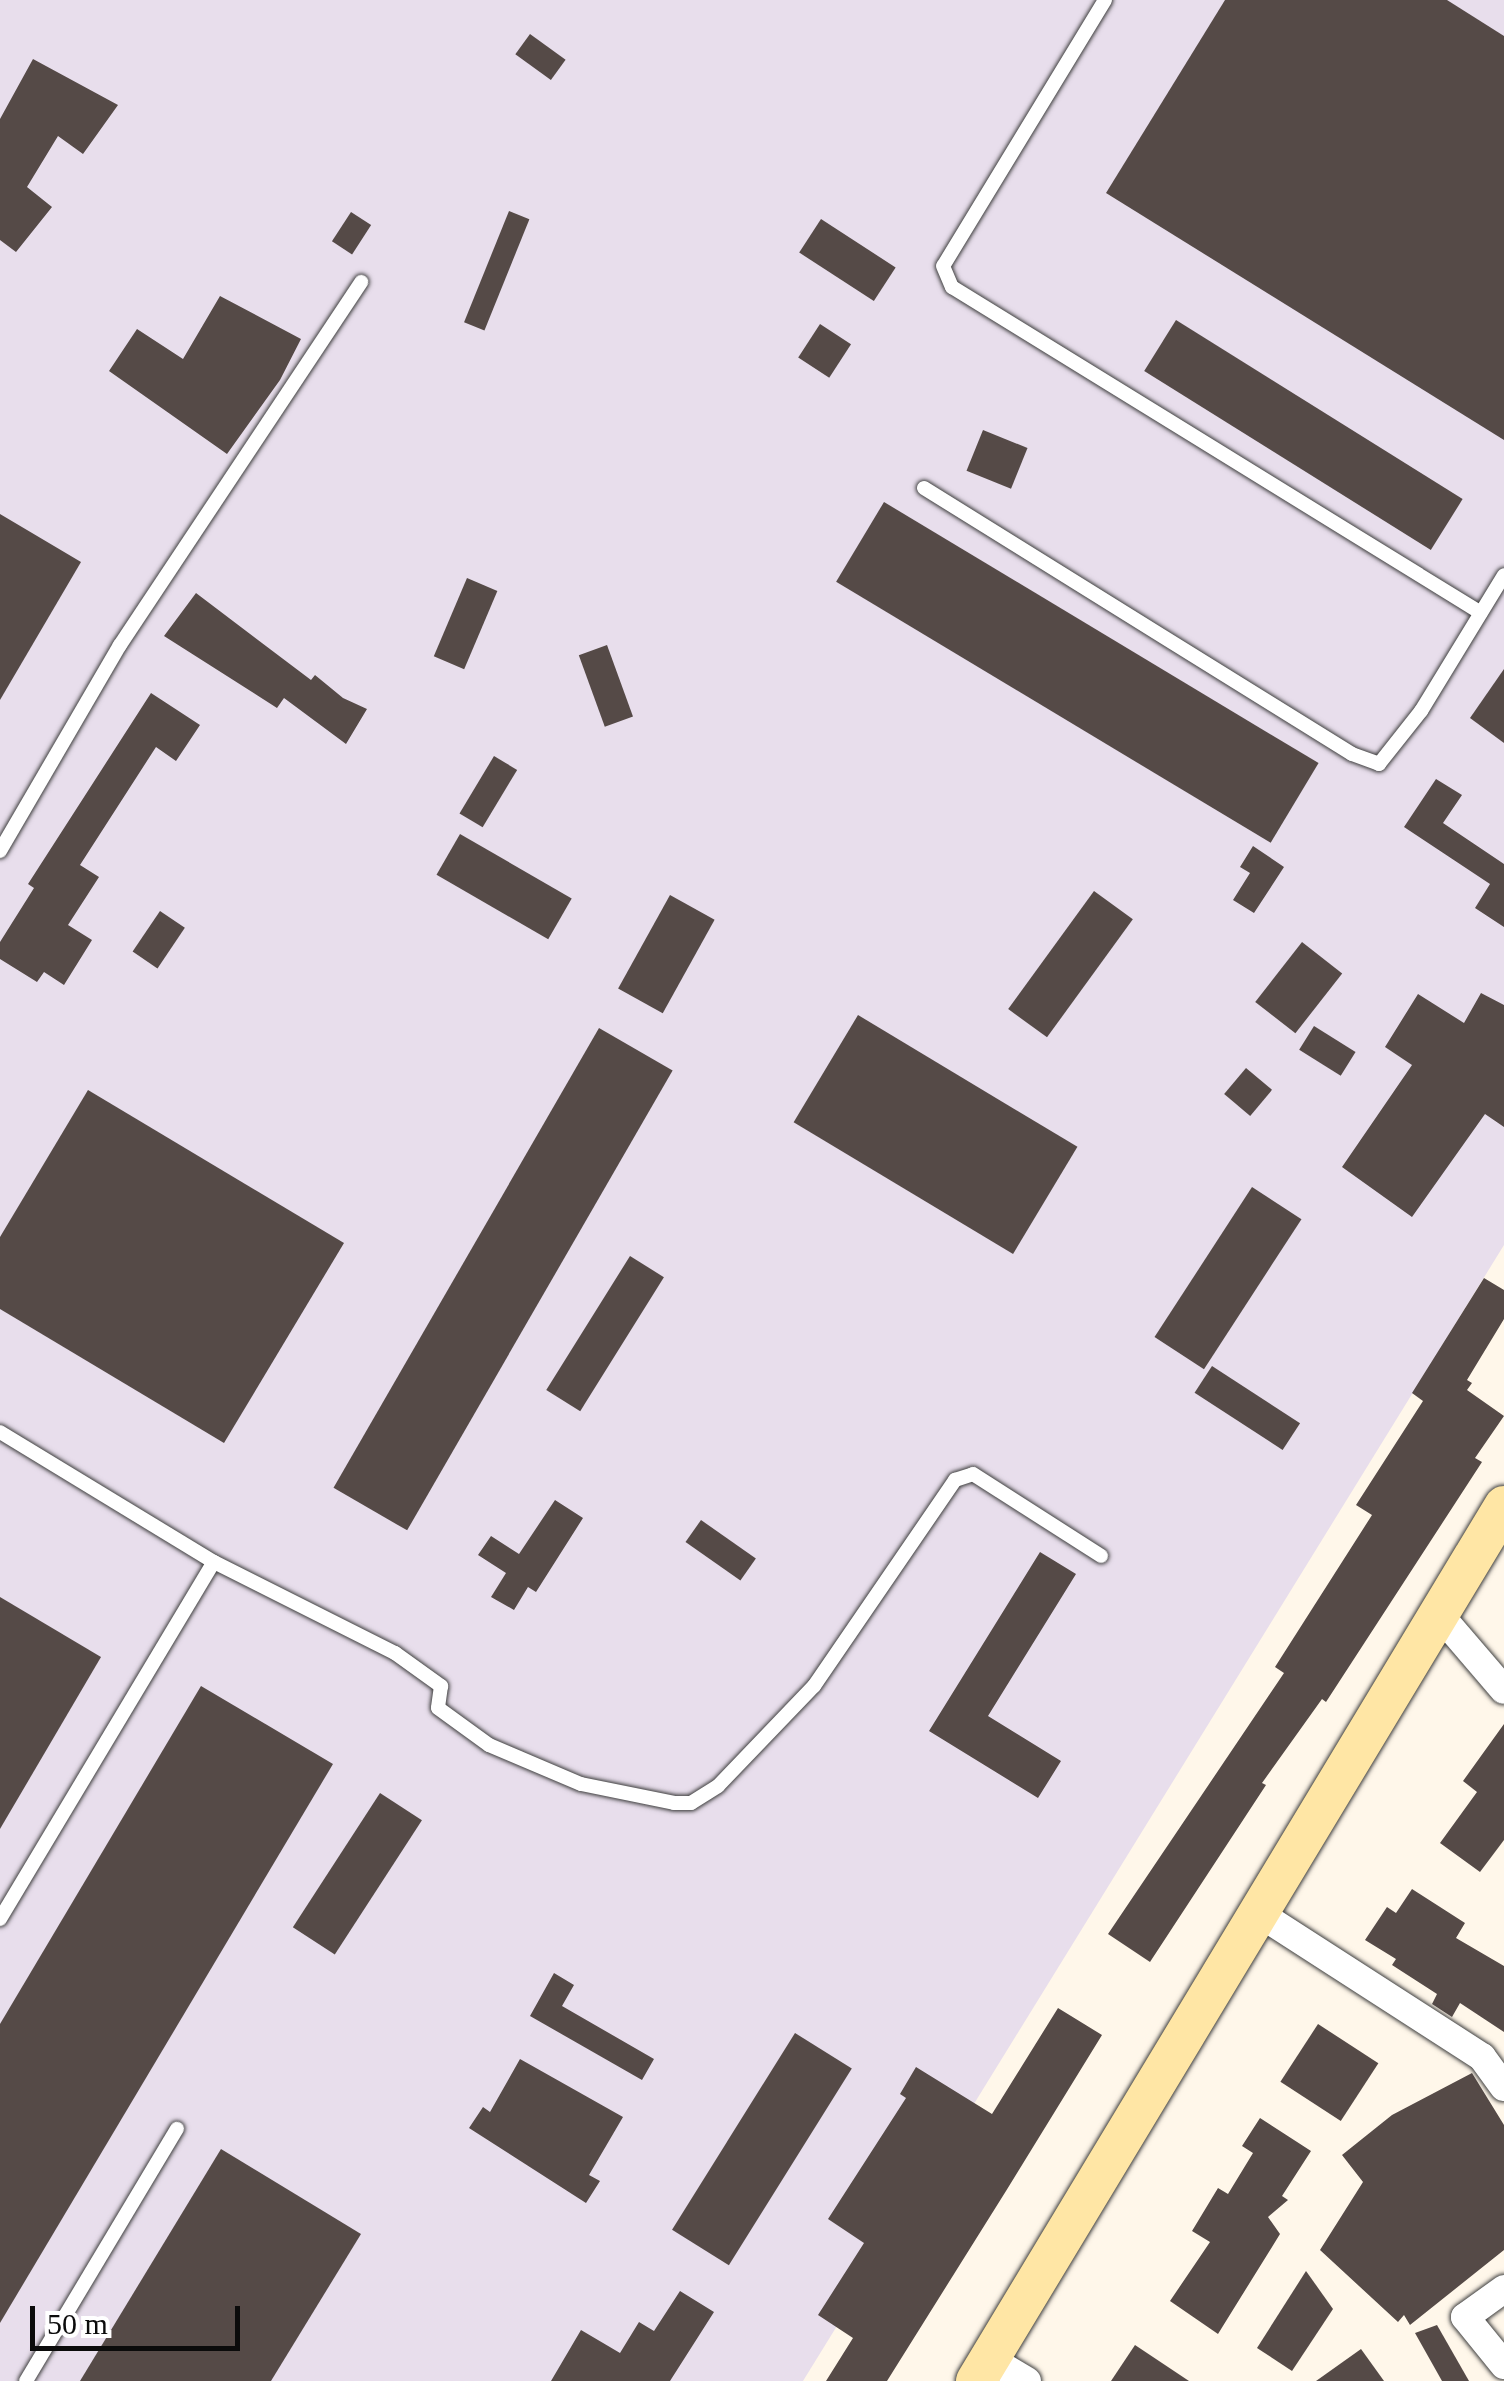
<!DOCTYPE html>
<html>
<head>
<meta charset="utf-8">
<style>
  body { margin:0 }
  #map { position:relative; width:1504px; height:2381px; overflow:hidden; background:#fff7ea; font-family:"Times New Roman",serif }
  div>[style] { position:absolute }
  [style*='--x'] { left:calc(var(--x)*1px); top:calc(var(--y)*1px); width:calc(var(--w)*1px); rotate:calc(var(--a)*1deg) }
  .industrial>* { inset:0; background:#e8deec }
  .building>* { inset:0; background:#554a47; transform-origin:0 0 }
  .roads { filter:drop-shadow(0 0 2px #3e3e3e) drop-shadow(0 0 2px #3e3e3e) }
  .lane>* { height:14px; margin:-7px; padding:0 7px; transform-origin:7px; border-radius:7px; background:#fff }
  .street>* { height:28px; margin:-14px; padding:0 14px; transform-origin:14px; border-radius:14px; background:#fff }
  .secondary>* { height:40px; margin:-20px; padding:0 20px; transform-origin:20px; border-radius:20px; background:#ffe6a5 }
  span { translate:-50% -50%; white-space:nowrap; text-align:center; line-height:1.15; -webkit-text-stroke:10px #fff; paint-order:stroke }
  .scale { position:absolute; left:30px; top:2306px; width:210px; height:45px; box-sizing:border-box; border:5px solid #0b0b0b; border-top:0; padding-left:12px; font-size:30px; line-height:35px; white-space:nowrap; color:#0b0b0b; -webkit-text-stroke:8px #fff; paint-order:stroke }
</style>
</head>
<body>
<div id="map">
  <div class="industrial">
    <i style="clip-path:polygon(0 0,1504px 0,1504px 1245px,803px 2381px,0 2381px)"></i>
  </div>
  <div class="building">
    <i style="clip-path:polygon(1225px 0,1447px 0,1504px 36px,1504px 440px,1106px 193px)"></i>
    <i style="left:530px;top:34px;width:44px;height:25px;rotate:36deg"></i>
    <i style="clip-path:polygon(33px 59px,118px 105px,83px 154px,58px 136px,27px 187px,52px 207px,16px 252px,0 240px,0 119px)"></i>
    <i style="left:509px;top:211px;width:22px;height:120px;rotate:22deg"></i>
    <i style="left:351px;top:212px;width:24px;height:35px;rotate:33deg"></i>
    <i style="left:821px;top:219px;width:89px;height:40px;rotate:33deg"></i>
    <i style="clip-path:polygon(220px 296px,301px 339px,280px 380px,227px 454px,109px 371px,137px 329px,183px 359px)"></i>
    <i style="left:1176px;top:320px;width:338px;height:60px;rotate:32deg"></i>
    <i style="left:820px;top:324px;width:37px;height:40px;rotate:33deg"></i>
    <i style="left:983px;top:430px;width:48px;height:44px;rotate:22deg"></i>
    <i style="left:884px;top:502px;width:507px;height:93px;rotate:31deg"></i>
    <i style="clip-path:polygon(0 514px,81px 562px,0 700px)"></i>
    <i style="left:467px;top:578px;width:33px;height:85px;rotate:23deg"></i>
    <i style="clip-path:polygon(196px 593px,311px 680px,315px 675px,343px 698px,367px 709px,346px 744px,284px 698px,277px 708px,164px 636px)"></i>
    <i style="left:607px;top:645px;width:76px;height:30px;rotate:70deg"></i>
    <i style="clip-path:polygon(1504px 669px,1504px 743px,1470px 718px)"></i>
    <i style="clip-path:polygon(151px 693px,200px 725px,176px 761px,156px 747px,80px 865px,99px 877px,68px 925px,92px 940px,64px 985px,44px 972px,37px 982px,0 959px,0 942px,34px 888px,28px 884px)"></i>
    <i style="left:494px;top:756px;width:27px;height:67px;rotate:31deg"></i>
    <i style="clip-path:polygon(1436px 779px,1462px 795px,1443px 823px,1504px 864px,1504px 927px,1475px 908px,1490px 884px,1404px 827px)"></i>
    <i style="left:460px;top:834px;width:129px;height:47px;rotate:30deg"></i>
    <i style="clip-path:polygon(1253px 846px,1284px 867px,1254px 913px,1233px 900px,1250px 873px,1240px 867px)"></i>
    <i style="left:1094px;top:891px;width:48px;height:146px;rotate:36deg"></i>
    <i style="left:670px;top:895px;width:51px;height:107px;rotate:29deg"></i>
    <i style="left:160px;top:911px;width:30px;height:49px;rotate:34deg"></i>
    <i style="left:1302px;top:942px;width:51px;height:76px;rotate:38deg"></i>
    <i style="clip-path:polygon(1481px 993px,1504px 1005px,1504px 1127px,1485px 1114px,1412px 1217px,1342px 1167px,1412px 1065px,1385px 1047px,1418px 994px,1464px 1023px)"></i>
    <i style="left:858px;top:1015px;width:256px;height:125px;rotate:31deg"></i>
    <i style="left:1314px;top:1026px;width:49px;height:28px;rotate:32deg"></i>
    <i style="left:599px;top:1028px;width:85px;height:531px;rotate:30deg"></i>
    <i style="left:1246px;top:1068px;width:34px;height:34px;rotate:40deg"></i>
    <i style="clip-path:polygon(88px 1090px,344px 1243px,224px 1443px,0 1309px,0 1237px)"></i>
    <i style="left:1252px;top:1187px;width:59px;height:179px;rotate:33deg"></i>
    <i style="left:630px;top:1256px;width:40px;height:158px;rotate:32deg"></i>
    <i style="clip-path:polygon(1484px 1278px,1504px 1290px,1504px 1319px,1467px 1380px,1472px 1383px,1467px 1390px,1504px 1416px,1475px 1458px,1482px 1462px,1326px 1702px,1322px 1699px,1262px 1783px,1266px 1785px,1150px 1962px,1108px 1934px,1284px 1673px,1275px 1667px,1372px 1515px,1356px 1505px,1423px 1401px,1412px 1393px)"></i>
    <i style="left:1212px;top:1366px;width:105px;height:32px;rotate:33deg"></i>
    <i style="clip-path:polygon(555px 1500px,583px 1518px,536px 1592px,528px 1587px,514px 1610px,491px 1597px,506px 1573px,478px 1555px,491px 1536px,519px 1554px)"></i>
    <i style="left:701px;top:1520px;width:67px;height:27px;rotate:35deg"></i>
    <i style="clip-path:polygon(1040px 1552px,1076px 1574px,988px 1716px,1061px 1761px,1038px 1798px,929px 1731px)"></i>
    <i style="clip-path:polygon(0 1597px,101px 1657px,0 1829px)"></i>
    <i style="clip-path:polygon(201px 1686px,333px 1764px,0 2323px,0 2024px)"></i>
    <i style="clip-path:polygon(1504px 1724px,1504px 1840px,1480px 1872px,1440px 1843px,1477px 1792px,1463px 1781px)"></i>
    <i style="left:380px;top:1793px;width:50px;height:160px;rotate:33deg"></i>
    <i style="clip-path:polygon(1412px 1889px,1465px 1923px,1456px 1938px,1504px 1966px,1504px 2032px,1460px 2003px,1452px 2017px,1432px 2004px,1437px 1994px,1392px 1965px,1396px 1959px,1365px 1940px,1387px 1907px,1396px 1913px)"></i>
    <i style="clip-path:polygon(554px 1973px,574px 1985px,562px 2006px,654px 2059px,642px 2080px,530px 2016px)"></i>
    <i style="clip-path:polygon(1058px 2008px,1102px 2035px,1006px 2191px,887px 2381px,826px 2381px,853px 2338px,818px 2315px,864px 2243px,828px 2219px,906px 2098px,900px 2094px,916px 2067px,992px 2114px)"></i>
    <i style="left:1318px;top:2024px;width:72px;height:69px;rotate:33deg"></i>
    <i style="left:795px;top:2033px;width:67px;height:232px;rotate:32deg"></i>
    <i style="clip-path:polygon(520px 2059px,623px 2117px,589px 2175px,600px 2181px,586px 2203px,469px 2128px,483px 2107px,490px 2112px)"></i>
    <i style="clip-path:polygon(1472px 2073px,1504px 2125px,1504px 2250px,1410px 2325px,1404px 2315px,1398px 2322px,1320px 2250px,1363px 2182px,1342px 2155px,1392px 2115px)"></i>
    <i style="clip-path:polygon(1260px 2118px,1311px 2151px,1282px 2196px,1288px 2200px,1268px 2217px,1280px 2234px,1218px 2334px,1170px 2301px,1210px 2242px,1192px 2231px,1218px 2188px,1228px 2194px,1253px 2153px,1242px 2146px)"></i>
    <i style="clip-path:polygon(221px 2149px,361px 2234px,271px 2381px,80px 2381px)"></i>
    <i style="clip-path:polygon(1306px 2271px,1333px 2309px,1292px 2371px,1257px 2348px)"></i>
    <i style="clip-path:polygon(680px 2291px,714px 2312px,670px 2381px,551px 2381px,581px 2330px,620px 2353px,639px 2322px,654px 2331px)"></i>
    <i style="clip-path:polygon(1437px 2325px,1469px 2381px,1442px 2381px,1415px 2333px)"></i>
    <i style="clip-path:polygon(1135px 2345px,1189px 2381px,1111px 2381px)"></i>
    <i style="clip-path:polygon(1361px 2349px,1384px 2381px,1316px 2381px)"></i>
  </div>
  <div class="roads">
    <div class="lane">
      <i style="--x:1105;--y:0;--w:311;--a:121.3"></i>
      <i style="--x:943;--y:266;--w:23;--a:67"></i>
      <i style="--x:952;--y:287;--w:621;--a:31.64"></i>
      <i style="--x:924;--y:488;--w:504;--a:31.86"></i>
      <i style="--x:1352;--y:754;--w:29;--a:20"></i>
      <i style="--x:1379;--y:764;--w:68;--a:-51.6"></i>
      <i style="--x:1421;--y:711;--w:159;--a:-58.6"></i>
      <i style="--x:0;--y:851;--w:238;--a:-59.8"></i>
      <i style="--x:120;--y:645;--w:436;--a:-56.4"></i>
      <i style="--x:0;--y:1432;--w:250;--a:31.3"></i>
      <i style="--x:214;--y:1562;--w:203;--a:26.7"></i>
      <i style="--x:395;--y:1653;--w:57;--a:35.7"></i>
      <i style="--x:441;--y:1686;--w:22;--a:98"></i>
      <i style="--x:438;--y:1708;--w:63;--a:36"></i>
      <i style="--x:489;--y:1745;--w:100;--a:23"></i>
      <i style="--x:581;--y:1784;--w:95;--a:11.5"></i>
      <i style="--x:674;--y:1803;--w:17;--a:0"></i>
      <i style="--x:691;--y:1803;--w:32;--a:-32"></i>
      <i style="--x:718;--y:1786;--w:139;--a:-46.2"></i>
      <i style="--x:814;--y:1686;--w:250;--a:-55.6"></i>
      <i style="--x:955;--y:1480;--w:19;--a:-18"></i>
      <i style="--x:973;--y:1474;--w:152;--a:32.6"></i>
      <i style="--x:0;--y:1919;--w:416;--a:-59.1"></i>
      <i style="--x:26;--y:2381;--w:294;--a:-59.1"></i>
    </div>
    <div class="street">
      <i style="--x:1438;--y:1613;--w:101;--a:49.4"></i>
      <i style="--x:1260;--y:1914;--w:264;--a:32.8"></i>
      <i style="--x:1482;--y:2057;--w:37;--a:54"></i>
      <i style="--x:1504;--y:2289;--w:48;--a:144.3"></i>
      <i style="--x:1465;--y:2317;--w:62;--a:50.9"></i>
      <i style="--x:990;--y:2359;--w:43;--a:30.7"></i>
    </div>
    <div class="secondary">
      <i style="--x:976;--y:2381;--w:1022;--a:-58.89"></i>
    </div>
  </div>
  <div class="scale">50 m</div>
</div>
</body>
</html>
